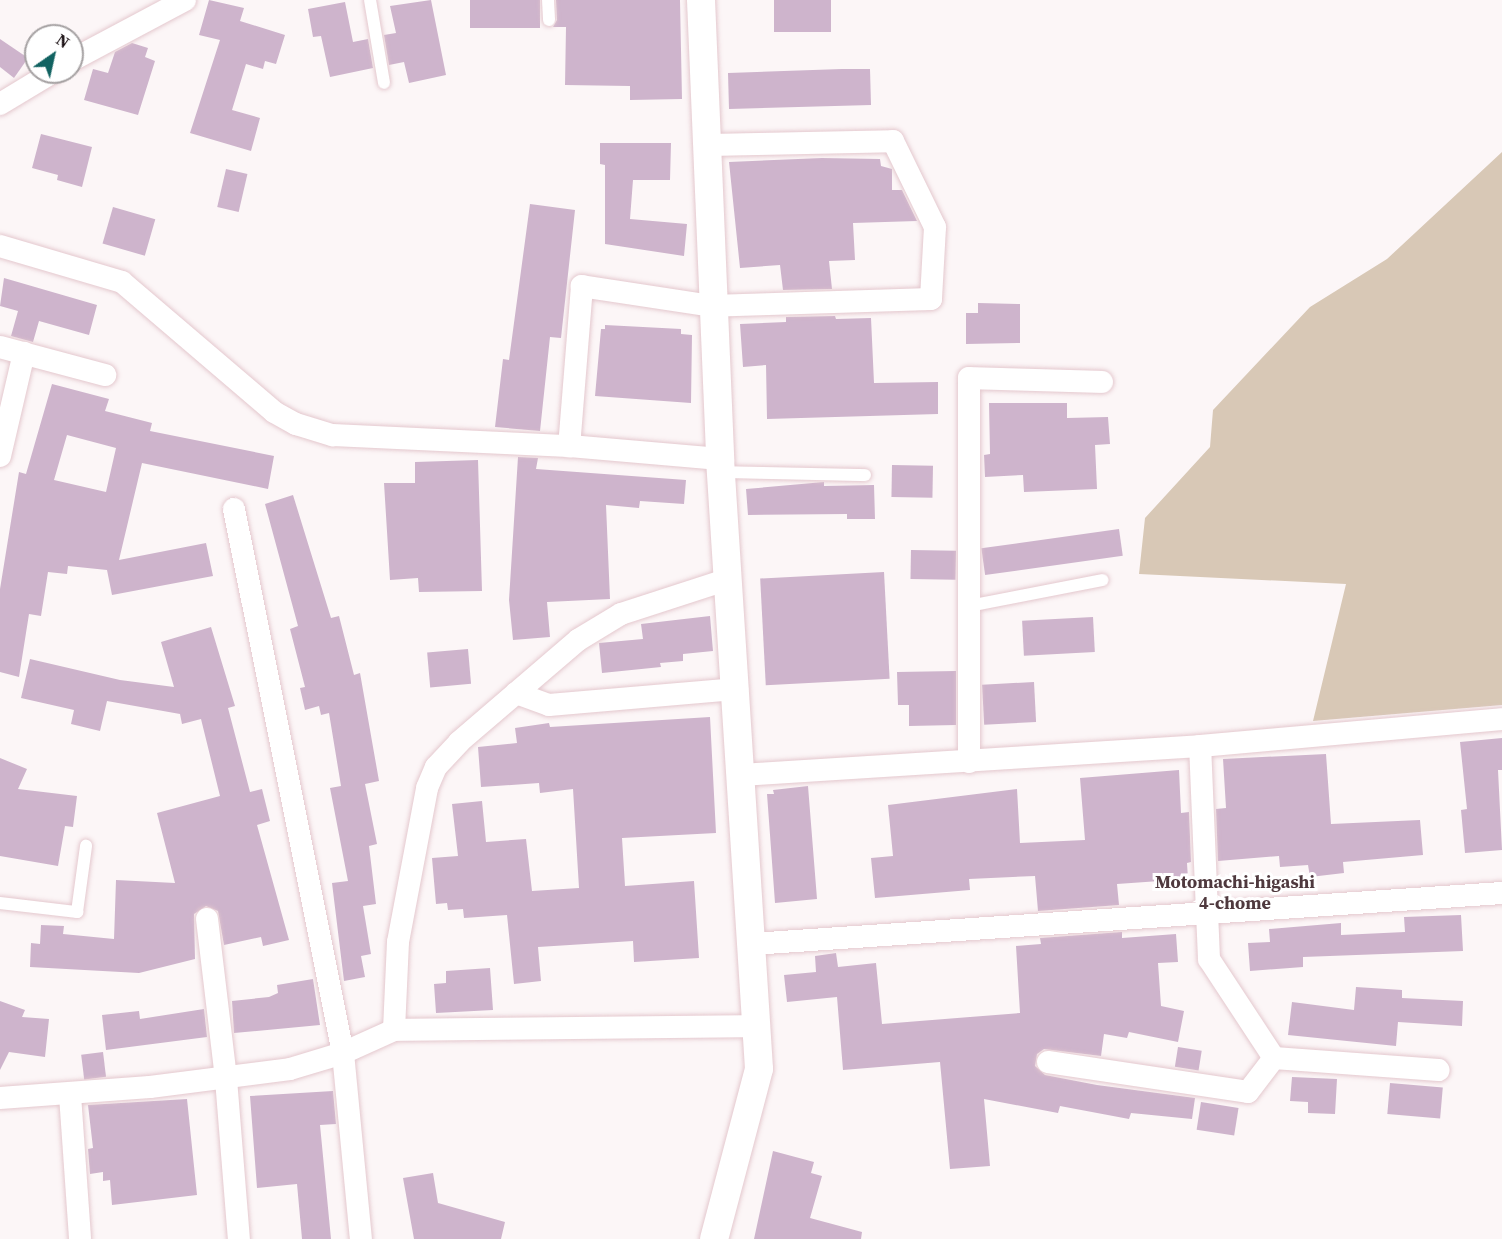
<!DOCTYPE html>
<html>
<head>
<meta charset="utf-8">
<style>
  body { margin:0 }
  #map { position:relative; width:1502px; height:1239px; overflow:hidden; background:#fcf6f7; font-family:"Source Serif 4",serif }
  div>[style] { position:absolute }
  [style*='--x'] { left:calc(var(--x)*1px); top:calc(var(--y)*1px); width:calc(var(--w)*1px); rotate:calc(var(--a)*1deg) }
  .green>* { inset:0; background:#d8c8b6 }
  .building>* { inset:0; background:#ceb4cc; transform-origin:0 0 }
  .roads { filter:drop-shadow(0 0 2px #e4c8ce) drop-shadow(0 0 2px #e4c8ce) }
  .service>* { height:12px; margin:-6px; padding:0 6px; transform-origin:6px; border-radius:6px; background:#fff }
  .minor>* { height:22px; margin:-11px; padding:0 11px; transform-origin:11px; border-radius:11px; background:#fff }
  .tertiary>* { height:28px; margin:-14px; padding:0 14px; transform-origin:14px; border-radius:14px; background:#fff }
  span { translate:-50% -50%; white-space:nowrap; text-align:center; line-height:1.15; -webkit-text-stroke:6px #fff; paint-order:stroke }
  .neighbourhood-label { font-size:18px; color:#4f393e; font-weight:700 }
  .north { position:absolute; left:24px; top:24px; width:60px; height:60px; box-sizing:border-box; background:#fff; border:2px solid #a5a1a2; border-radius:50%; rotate:34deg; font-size:16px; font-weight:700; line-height:24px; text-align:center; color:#1e1417 }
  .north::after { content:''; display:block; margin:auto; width:21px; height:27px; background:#116261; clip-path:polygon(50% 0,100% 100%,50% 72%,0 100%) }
</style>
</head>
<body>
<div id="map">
  <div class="green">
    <i style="clip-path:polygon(1502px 152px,1502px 705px,1313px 721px,1346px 584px,1139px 574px,1145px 518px,1210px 447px,1213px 410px,1310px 307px,1387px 259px)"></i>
  </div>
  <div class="building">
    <i style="clip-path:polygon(209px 0,244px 8px,240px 21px,285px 35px,276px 64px,265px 61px,263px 69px,246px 64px,232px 110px,260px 118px,251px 151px,190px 133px,220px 40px,199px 35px)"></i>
    <i style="clip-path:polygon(431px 0,446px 75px,409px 83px,404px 62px,389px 65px,384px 35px,396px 33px,390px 6px)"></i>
    <i style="left:470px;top:0;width:70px;height:28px"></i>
    <i style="clip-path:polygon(556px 0,680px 0,682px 99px,630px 100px,630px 86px,565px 85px,566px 27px,553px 27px,557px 20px)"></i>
    <i style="left:774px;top:0;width:57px;height:32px"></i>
    <i style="clip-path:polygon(345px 2px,353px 42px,368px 39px,373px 68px,330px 77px,321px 36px,313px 37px,308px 9px)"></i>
    <i style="clip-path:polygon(0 39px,28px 58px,14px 78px,0 67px)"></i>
    <i style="clip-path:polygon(132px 43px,148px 48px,145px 57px,155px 61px,138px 115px,84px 100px,93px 69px,108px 73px,115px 52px)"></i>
    <i style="clip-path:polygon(842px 69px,870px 69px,871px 105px,729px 109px,728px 73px)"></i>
    <i style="clip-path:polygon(41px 134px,92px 147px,82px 187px,57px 180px,58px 175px,32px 168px)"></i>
    <i style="clip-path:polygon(600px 143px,671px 143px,670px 180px,633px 180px,630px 219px,687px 224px,684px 256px,605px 244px,605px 165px,600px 164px)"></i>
    <i style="clip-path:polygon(822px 158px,880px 159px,881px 166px,892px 169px,892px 190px,902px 190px,917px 221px,853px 223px,855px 260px,829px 261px,832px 289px,783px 290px,780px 265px,740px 268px,729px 162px)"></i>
    <i style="left:226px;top:169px;width:22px;height:39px;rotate:13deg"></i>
    <i style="clip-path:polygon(530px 204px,575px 210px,561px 338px,550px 337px,540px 431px,495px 427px,503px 359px,509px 360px)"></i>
    <i style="left:113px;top:207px;width:44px;height:38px;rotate:16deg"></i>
    <i style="clip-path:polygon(4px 278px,97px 305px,89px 335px,39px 321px,33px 342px,11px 336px,18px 311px,0 306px)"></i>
    <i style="clip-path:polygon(978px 303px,1020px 304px,1020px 343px,966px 344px,966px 313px,978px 313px)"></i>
    <i style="clip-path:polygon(835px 316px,836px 319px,871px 318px,874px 383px,938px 382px,938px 414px,767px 419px,766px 365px,743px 367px,740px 324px,786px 322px,786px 317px)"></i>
    <i style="clip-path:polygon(605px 325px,681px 329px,681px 334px,692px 335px,691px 403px,595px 396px,601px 329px,605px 329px)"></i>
    <i style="clip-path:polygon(evenodd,52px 384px,109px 399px,105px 411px,152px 423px,150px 431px,274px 456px,268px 489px,142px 463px,119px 560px,206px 543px,213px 576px,112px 595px,107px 570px,68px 566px,67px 574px,48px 572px,41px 616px,29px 614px,19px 677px,0 672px,0 589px,19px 472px,26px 474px,52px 384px,67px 435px,116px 448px,106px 492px,54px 480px,67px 435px)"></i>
    <i style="clip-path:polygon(989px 403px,1067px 403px,1067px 418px,1108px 417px,1110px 444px,1095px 445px,1097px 489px,1024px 492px,1023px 475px,985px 477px,984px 455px,990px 454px)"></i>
    <i style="clip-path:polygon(518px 457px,538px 458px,536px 469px,686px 480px,684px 504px,640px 501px,639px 508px,606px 505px,610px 599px,547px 602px,550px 637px,513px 640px,509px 600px)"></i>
    <i style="clip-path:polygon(478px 460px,482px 591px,419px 592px,418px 578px,390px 580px,384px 483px,415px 483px,415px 462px)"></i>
    <i style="left:892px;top:465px;width:41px;height:32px;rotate:1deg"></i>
    <i style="clip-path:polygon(824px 482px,824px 486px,874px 485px,875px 519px,847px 519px,847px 514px,748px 515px,746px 489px)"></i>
    <i style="clip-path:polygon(293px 495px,331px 618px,339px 616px,354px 675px,360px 673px,379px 781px,365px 784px,377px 844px,369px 846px,376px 904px,363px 906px,371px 954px,361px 956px,365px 977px,344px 981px,332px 883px,348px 881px,330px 788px,341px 786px,329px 713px,321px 715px,319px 706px,305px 710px,300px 688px,305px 687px,290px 629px,298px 626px,265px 504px)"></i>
    <i style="left:1119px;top:529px;width:27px;height:139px;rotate:82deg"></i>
    <i style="left:911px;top:550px;width:45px;height:29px;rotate:1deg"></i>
    <i style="left:884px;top:572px;width:107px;height:124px;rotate:87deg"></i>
    <i style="clip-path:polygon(710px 616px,713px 651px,683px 654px,683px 661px,660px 663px,661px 667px,602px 673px,599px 643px,643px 639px,641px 624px)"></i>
    <i style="left:1093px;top:617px;width:35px;height:71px;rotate:87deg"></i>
    <i style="clip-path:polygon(211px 627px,235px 706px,228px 708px,250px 792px,262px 789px,270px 821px,257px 825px,289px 940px,263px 946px,261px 937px,224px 945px,218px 911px,206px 906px,194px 914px,195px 959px,139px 973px,30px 967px,31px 943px,40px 944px,41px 925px,64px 926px,63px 934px,114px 939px,116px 880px,175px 883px,157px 813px,220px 796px,201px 719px,182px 724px,180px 714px,107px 701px,100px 731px,71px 724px,74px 710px,21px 698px,30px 659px,120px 680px,174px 687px,161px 642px)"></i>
    <i style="left:468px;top:649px;width:35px;height:41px;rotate:85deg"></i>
    <i style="clip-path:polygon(956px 671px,956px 725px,909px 726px,909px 705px,898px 705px,897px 672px)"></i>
    <i style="left:1034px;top:682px;width:40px;height:52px;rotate:87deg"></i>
    <i style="clip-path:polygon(710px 717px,716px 833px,622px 838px,625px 886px,694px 881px,699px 958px,634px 962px,633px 941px,538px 947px,541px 981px,514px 984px,507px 915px,464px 918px,463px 909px,448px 910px,447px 903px,436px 904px,432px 858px,458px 856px,452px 804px,482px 801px,486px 842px,526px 839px,532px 891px,579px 888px,573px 789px,540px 793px,539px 783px,481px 787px,478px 747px,517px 743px,515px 728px,549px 723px,550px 727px)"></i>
    <i style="clip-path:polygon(1502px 738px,1502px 770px,1498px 770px,1502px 850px,1465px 853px,1461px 810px,1467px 809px,1460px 742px)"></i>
    <i style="clip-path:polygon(1326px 754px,1331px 824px,1420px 820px,1423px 855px,1343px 862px,1344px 873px,1310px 877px,1308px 865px,1280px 867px,1279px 856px,1218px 861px,1216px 809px,1226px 808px,1223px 759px)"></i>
    <i style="clip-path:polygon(0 758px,27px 769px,18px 789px,77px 796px,73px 827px,65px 826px,58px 866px,0 856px)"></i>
    <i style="clip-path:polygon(1179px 770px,1181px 813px,1189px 812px,1191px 862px,1187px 863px,1188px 879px,1117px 884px,1119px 905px,1038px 911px,1035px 876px,969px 879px,970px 890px,875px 898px,871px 858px,893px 856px,888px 805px,1017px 789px,1020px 843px,1085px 840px,1080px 778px)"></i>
    <i style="clip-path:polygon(808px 786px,817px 899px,775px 903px,767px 794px,774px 794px,773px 790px)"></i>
    <i style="clip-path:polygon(1461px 915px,1463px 951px,1303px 957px,1303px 967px,1250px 971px,1248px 943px,1270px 942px,1269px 929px,1341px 923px,1341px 935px,1405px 932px,1404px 917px)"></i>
    <i style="clip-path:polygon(1122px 932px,1122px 938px,1176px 934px,1178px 962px,1158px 963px,1161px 1006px,1184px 1011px,1178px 1042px,1129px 1032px,1127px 1038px,1104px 1034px,1101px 1056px,1044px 1049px,1037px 1054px,1035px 1066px,1045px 1075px,1097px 1085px,1195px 1098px,1192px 1119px,1131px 1113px,1129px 1119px,1060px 1106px,1058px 1113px,984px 1099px,990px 1166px,950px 1169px,940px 1062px,843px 1070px,837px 997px,787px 1002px,784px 975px,816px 972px,815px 956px,836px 953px,838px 967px,876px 963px,882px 1024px,1020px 1013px,1016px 946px,1041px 944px,1040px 938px)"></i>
    <i style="clip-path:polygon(490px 968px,493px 1010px,436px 1013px,434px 984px,446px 983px,446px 971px)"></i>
    <i style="clip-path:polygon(313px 979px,320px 1025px,234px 1033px,232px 1001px,269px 997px,278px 993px,277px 985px)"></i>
    <i style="clip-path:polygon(1356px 987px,1402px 990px,1402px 998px,1463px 1001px,1462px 1026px,1398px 1022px,1396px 1046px,1288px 1035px,1292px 1002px,1354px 1010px)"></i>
    <i style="clip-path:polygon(0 1001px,25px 1010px,22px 1017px,49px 1019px,45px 1057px,9px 1052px,0 1070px)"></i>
    <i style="clip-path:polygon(204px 1009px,207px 1037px,106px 1050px,102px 1015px,139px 1011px,140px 1019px)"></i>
    <i style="left:1178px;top:1047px;width:24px;height:20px;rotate:9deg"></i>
    <i style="left:103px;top:1052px;width:25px;height:22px;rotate:83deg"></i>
    <i style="clip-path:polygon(1292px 1077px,1337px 1079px,1335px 1114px,1308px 1113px,1308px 1102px,1290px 1101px)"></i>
    <i style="left:1390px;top:1083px;width:53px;height:31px;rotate:5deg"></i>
    <i style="clip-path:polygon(333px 1091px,336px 1124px,320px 1125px,331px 1239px,302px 1239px,297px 1184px,257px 1188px,250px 1096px)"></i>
    <i style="clip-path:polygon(187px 1099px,197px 1195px,112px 1205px,110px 1180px,103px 1181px,103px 1172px,90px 1174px,88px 1149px,93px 1148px,88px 1105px)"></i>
    <i style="left:1201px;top:1102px;width:38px;height:28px;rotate:9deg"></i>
    <i style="clip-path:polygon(773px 1151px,814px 1162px,811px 1173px,822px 1176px,810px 1218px,862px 1232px,861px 1239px,754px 1239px)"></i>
    <i style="clip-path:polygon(433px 1173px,438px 1203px,505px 1222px,501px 1239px,414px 1239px,403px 1178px)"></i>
  </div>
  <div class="roads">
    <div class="service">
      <i style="--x:370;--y:0;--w:84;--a:80.4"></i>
      <i style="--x:548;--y:0;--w:20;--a:87"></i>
      <i style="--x:721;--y:472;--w:144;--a:1.2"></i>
      <i style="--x:969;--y:606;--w:136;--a:-11"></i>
      <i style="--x:0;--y:903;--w:78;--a:6.7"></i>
      <i style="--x:77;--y:912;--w:67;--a:-82.2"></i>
    </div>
    <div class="minor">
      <i style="--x:72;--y:60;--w:128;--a:-28"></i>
      <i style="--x:0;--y:104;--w:62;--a:-31.1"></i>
      <i style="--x:708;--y:145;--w:185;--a:-1.2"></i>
      <i style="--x:893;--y:141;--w:96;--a:64"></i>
      <i style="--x:935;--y:227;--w:72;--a:93.2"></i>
      <i style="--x:931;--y:299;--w:219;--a:178.2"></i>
      <i style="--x:712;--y:306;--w:132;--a:-171.3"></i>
      <i style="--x:582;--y:286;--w:161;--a:94.6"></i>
      <i style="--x:569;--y:446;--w:152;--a:4.9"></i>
      <i style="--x:0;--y:246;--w:127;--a:16.4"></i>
      <i style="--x:122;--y:282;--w:200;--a:40.5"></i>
      <i style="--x:274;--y:412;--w:25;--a:29"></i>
      <i style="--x:296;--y:424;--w:39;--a:17"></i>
      <i style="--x:333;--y:435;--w:236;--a:2.7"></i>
      <i style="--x:0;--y:347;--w:109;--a:14.9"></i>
      <i style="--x:0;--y:456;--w:106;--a:-76.9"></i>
      <i style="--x:234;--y:509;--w:555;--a:78.67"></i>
      <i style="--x:343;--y:1053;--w:187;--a:84.5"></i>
      <i style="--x:516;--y:693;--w:35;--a:20"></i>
      <i style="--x:549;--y:705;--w:189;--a:-4.9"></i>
      <i style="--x:969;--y:762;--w:384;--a:-90"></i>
      <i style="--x:969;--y:378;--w:133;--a:1.7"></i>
      <i style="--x:740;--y:775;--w:461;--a:-3.6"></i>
      <i style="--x:1200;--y:746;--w:303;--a:-5.1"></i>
      <i style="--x:207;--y:919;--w:161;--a:83.2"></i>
      <i style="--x:226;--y:1079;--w:161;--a:85.4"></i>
      <i style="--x:752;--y:944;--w:752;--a:-3.89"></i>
      <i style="--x:394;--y:1030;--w:88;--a:-87.4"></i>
      <i style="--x:398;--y:942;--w:157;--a:-79.3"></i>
      <i style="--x:427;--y:788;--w:23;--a:-67"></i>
      <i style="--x:436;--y:767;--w:34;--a:-47"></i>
      <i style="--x:459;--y:742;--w:157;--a:-40.6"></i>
      <i style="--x:578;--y:640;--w:50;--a:-31.2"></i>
      <i style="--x:621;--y:614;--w:114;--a:-18"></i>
      <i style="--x:1274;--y:1058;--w:165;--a:4.2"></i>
      <i style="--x:1048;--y:1062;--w:202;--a:8.5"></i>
      <i style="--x:1248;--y:1092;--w:43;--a:-52.6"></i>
      <i style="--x:1274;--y:1058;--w:118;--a:-123.3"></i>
      <i style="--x:1209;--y:959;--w:213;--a:-92.4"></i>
      <i style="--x:70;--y:1095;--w:144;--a:86"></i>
      <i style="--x:0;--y:1098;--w:150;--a:-4.2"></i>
      <i style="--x:150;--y:1087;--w:141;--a:-7.3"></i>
      <i style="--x:290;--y:1069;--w:55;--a:-16.8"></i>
      <i style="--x:343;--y:1053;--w:56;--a:-24.3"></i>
      <i style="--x:394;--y:1030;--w:362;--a:-0.6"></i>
    </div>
    <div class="tertiary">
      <i style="--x:701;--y:0;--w:459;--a:87.6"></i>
      <i style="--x:720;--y:459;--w:611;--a:86.34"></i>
      <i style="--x:759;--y:1069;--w:176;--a:104.8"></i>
    </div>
  </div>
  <div class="neighbourhood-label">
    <span style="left:1235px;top:893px">Motomachi-higashi<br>4-chome</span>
  </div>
  <div class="north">N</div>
</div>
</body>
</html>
